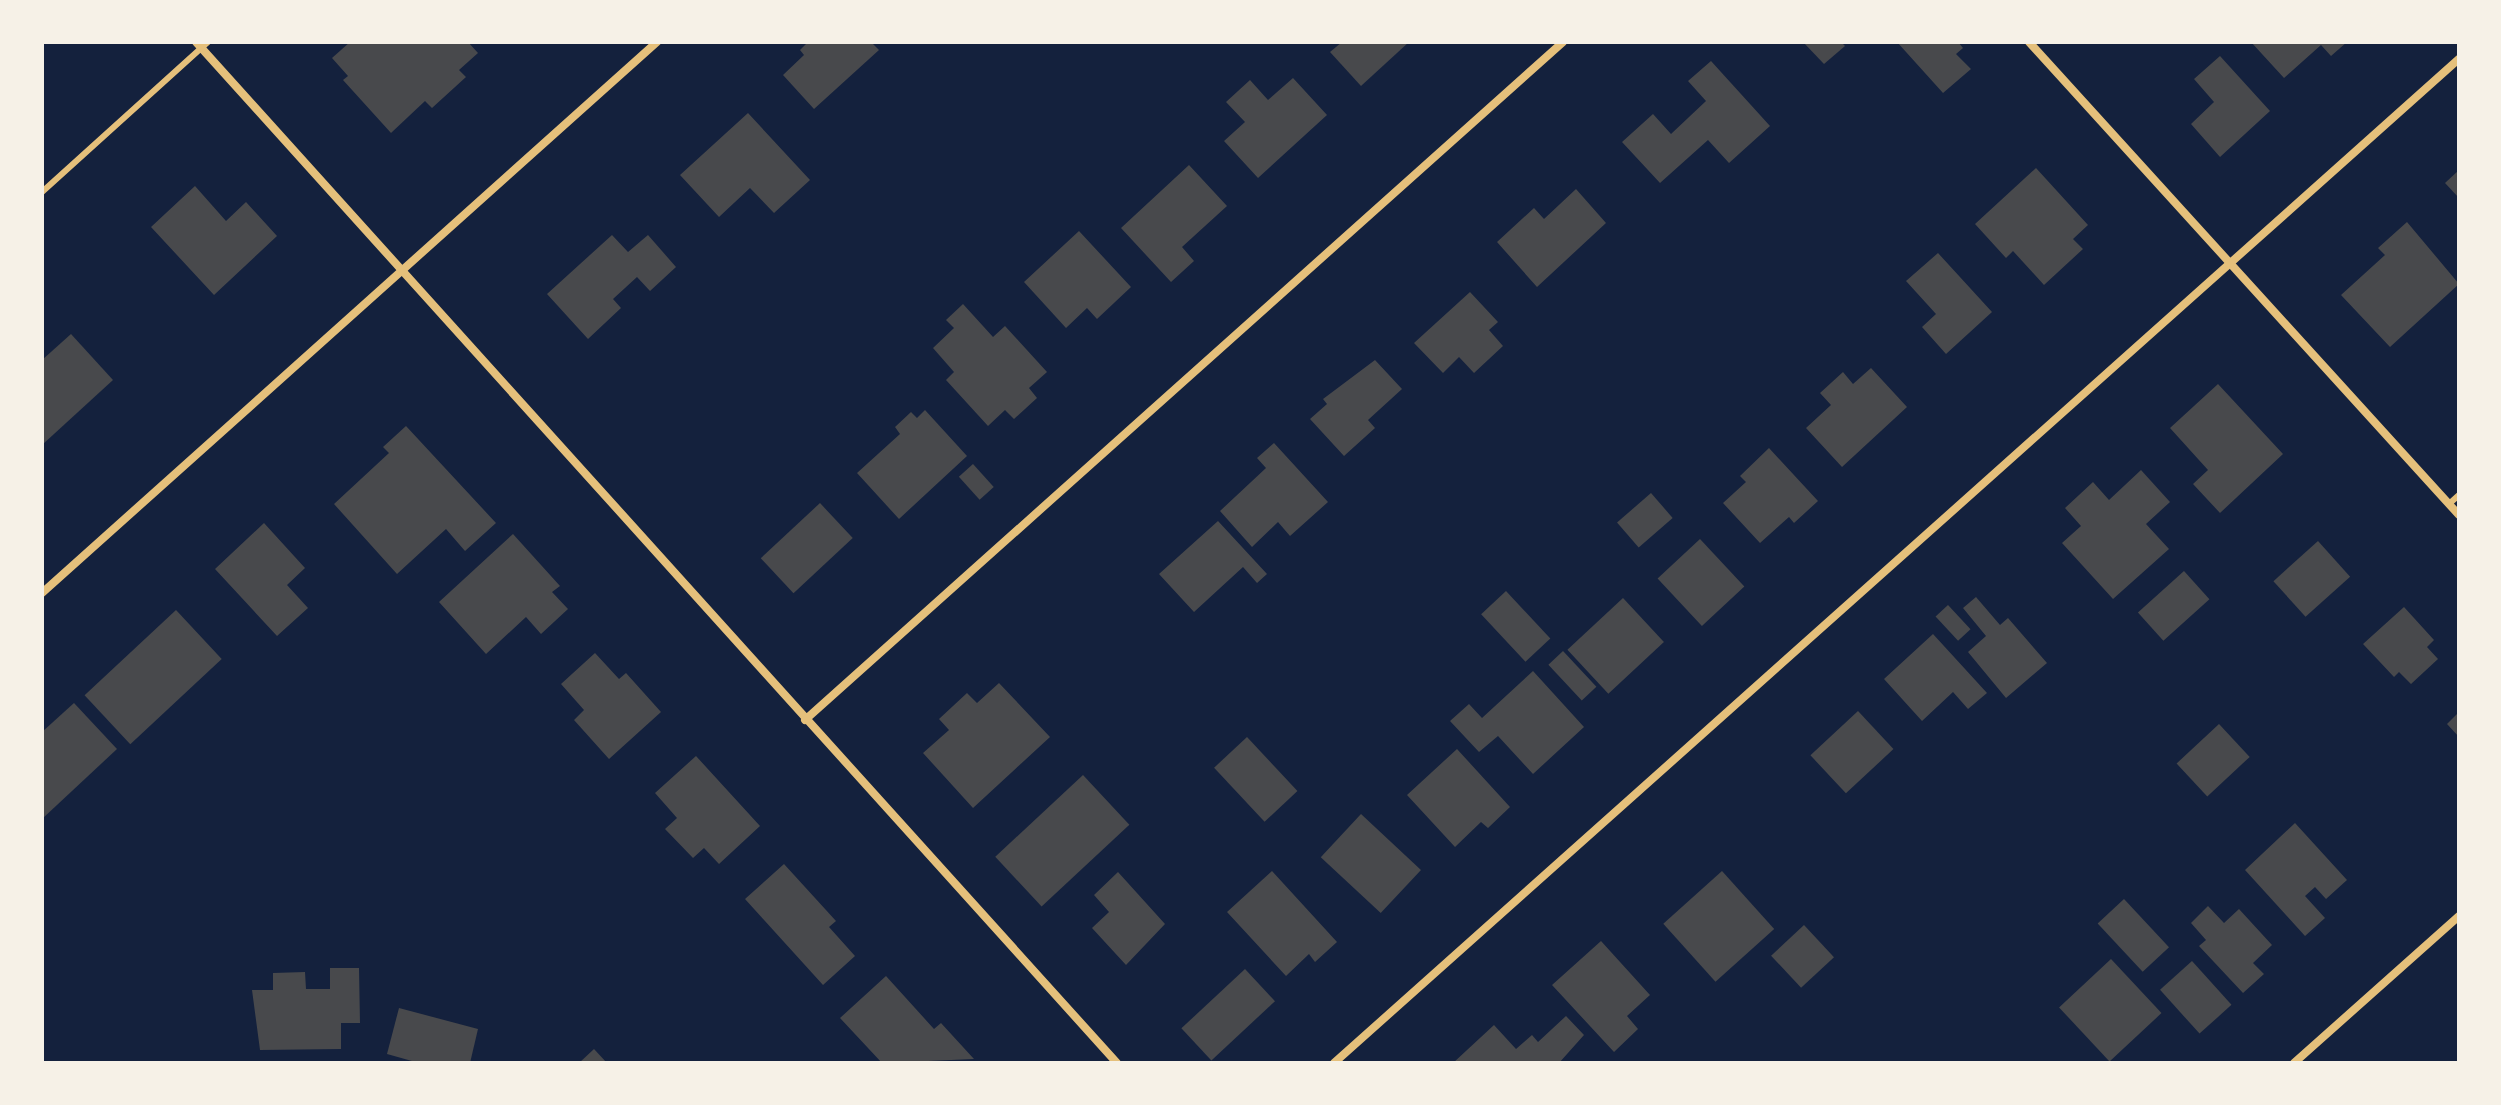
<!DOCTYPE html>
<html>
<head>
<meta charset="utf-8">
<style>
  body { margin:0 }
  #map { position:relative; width:2501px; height:1105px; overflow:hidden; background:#14213d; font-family:"DejaVu Sans",sans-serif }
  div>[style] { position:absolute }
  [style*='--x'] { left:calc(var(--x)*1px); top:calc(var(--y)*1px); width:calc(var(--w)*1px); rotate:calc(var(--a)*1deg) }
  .building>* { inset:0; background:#48494c; transform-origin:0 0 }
  .service>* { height:6px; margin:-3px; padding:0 3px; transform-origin:3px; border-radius:3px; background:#e5c07b }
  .minor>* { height:8px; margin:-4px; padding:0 4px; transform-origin:4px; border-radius:4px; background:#e5c07b }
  span { translate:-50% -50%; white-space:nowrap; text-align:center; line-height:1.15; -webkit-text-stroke:6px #f6f1e7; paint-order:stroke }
  .frame { position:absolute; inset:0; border:44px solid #f6f1e7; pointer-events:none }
</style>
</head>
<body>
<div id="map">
  <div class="building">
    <i style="clip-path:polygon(350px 42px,468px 42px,478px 53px,459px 70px,466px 77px,432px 108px,425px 101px,391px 133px,343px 80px,348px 76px,332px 58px)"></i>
    <i style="clip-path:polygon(808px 42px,871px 42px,879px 50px,814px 109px,783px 75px,804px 55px,800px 50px)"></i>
    <i style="clip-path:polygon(1342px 42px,1409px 42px,1361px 86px,1330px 52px)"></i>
    <i style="clip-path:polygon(1803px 42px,1841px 42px,1845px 46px,1824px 64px)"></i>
    <i style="clip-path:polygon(1897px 42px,1958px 42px,1963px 48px,1956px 54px,1971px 69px,1943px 93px)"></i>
    <i style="clip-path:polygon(2251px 42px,2347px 42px,2331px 56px,2321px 45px,2284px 78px)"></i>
    <i style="clip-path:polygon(2220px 56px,2270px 111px,2220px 157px,2191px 124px,2214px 102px,2194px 79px)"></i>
    <i style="clip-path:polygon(1711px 61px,1770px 126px,1729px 163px,1708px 140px,1660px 183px,1622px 142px,1653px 114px,1671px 134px,1706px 101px,1688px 81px)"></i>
    <i style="clip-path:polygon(1293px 78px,1327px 115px,1258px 178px,1224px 141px,1245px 122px,1226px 102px,1250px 80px,1268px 100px)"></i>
    <i style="clip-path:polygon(748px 113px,810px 180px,774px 213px,750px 188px,719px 217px,680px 175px)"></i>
    <i style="clip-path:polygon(1189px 165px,1227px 206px,1182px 247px,1194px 261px,1171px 282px,1121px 228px)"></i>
    <i style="clip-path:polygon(2036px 168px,2088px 225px,2073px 239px,2083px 249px,2044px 285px,2013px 251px,2006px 258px,1975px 224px)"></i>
    <i style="clip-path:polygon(2459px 170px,2459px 198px,2445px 183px)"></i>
    <i style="clip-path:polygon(195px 186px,226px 221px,246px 202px,277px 236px,214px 295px,151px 227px)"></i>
    <i style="clip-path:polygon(1576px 189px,1606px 223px,1537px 287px,1497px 242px,1534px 208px,1544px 219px)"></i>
    <i style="clip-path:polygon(2407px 222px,2459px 284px,2390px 347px,2341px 295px,2385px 255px,2378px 248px)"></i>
    <i style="clip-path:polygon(1079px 231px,1131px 287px,1097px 319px,1087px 308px,1066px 328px,1024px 282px)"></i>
    <i style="clip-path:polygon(612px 235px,628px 252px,648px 235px,676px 267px,650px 291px,637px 277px,613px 299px,621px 308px,588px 339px,547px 294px)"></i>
    <i style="clip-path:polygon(1938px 253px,1992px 312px,1946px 354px,1922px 327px,1936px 314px,1906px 281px)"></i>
    <i style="clip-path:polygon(1470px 292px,1498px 322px,1489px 330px,1503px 346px,1474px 373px,1459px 357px,1443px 373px,1414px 343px)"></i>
    <i style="clip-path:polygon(963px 304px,993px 337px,1005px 326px,1047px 372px,1029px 388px,1037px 398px,1014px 419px,1005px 410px,988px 426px,946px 380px,954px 372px,933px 348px,954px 328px,946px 320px)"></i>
    <i style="clip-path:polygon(71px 334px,113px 380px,42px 445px,42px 360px)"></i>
    <i style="clip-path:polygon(1375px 360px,1402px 389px,1368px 420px,1375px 428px,1344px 456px,1310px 419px,1327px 404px,1323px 399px)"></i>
    <i style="clip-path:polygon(1871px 368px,1907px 407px,1842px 467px,1806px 428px,1831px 405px,1820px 393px,1843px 372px,1853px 384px)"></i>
    <i style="clip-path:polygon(2218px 384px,2283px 454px,2220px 513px,2193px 484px,2208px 470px,2170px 428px)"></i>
    <i style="clip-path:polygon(925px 410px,967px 456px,899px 519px,857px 473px,900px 434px,895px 427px,911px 412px,917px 418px)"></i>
    <i style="clip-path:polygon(406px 426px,496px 523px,465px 551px,446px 529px,397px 574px,334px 504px,389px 453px,383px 447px)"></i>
    <i style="clip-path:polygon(1274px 443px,1328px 502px,1290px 536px,1278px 522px,1252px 547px,1220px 511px,1266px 468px,1257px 458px)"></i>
    <i style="clip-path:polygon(1769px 448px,1818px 501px,1794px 523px,1789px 517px,1760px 543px,1723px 503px,1746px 482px,1740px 476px)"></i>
    <i style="left:973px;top:464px;width:31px;height:19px;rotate:48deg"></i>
    <i style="clip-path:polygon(2141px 470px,2170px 502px,2146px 524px,2169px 549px,2113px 599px,2062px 543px,2081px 526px,2065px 508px,2093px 482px,2109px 500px)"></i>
    <i style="left:1651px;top:493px;width:33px;height:45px;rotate:49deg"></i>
    <i style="left:820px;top:503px;width:48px;height:81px;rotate:47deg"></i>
    <i style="clip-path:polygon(1218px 521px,1267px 574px,1257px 583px,1243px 567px,1194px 612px,1159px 574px)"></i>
    <i style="clip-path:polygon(264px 523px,305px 568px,287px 585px,308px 608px,277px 636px,215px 569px)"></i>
    <i style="clip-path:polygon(513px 534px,560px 586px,552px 592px,568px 609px,541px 634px,526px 617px,486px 654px,439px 602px)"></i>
    <i style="left:1700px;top:539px;width:65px;height:58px;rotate:47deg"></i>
    <i style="left:2318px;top:541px;width:48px;height:60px;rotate:48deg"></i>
    <i style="left:2184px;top:571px;width:38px;height:62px;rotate:48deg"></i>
    <i style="left:1506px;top:591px;width:65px;height:34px;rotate:47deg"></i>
    <i style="clip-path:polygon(1976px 597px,2000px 625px,2008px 618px,2047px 663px,2006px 698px,1968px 652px,1986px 636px,1963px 608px)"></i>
    <i style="left:1623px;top:598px;width:60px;height:76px;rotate:47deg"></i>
    <i style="left:1948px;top:605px;width:33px;height:17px;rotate:47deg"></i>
    <i style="clip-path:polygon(2404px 607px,2434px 640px,2427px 647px,2438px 659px,2411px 684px,2399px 672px,2394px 677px,2363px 644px)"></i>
    <i style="left:176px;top:610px;width:67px;height:125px;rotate:47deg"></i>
    <i style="clip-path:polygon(1933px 634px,1987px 693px,1968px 709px,1953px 692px,1922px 721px,1884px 679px)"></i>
    <i style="left:1563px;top:651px;width:49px;height:20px;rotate:47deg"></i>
    <i style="clip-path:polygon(595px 653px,619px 679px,626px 673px,661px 712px,609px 759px,574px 720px,584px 710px,561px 684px)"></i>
    <i style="clip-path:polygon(1533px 671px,1584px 727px,1533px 774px,1498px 736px,1479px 752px,1450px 721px,1469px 704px,1482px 718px)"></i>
    <i style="clip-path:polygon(999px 683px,1050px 737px,973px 808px,923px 753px,949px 730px,939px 719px,967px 693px,977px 703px)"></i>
    <i style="clip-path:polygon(74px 703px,117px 749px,42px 819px,42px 732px)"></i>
    <i style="left:1858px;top:711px;width:52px;height:65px;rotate:47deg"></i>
    <i style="clip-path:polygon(2459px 712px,2459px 737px,2447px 724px)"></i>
    <i style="left:2219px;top:724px;width:45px;height:58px;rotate:47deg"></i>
    <i style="left:1247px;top:737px;width:74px;height:45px;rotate:47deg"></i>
    <i style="clip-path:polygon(1457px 749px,1510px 807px,1488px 828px,1481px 822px,1455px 847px,1407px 795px)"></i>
    <i style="clip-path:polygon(696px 756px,760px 826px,719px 864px,704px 848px,693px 858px,665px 829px,677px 818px,655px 793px)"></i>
    <i style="left:1083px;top:775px;width:68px;height:120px;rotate:47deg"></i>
    <i style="left:1361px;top:814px;width:82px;height:59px;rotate:43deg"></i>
    <i style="clip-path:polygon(2295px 823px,2347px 880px,2326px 899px,2315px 887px,2305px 896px,2325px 918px,2305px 936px,2245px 870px)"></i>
    <i style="clip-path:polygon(784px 864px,836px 921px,829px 927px,855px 956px,823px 985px,745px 899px)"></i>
    <i style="clip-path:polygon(1272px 871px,1337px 942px,1315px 962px,1309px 954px,1286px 976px,1227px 912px)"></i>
    <i style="left:1722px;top:871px;width:78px;height:79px;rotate:48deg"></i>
    <i style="clip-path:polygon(1118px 872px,1165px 924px,1126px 965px,1092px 928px,1109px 912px,1094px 895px)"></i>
    <i style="left:2124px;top:899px;width:66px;height:36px;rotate:47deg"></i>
    <i style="clip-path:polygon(2208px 906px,2224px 923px,2239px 909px,2272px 945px,2253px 963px,2264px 974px,2243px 993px,2199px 946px,2206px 940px,2191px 923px)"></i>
    <i style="left:1804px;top:925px;width:44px;height:45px;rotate:47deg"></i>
    <i style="clip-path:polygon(1601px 941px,1650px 995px,1627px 1016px,1638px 1029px,1614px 1052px,1552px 985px)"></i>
    <i style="left:2111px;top:959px;width:74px;height:71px;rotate:47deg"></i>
    <i style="left:2192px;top:961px;width:59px;height:43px;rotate:48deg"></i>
    <i style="clip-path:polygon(330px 968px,359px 968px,360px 1023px,341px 1023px,341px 1049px,260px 1050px,252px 990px,273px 990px,273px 973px,305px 972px,306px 989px,330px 989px)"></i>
    <i style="left:1245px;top:969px;width:44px;height:87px;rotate:47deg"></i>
    <i style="clip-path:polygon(886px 976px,934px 1029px,941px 1023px,974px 1059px,882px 1063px,840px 1018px)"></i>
    <i style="clip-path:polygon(399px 1008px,478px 1029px,470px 1063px,419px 1063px,387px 1054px)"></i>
    <i style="clip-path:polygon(1566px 1016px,1584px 1035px,1559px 1063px,1453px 1063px,1494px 1025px,1516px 1049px,1532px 1035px,1538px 1042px)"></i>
    <i style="clip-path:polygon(594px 1049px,607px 1063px,579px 1063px)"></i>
  </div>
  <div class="service">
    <i style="--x:42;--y:192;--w:224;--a:-42.1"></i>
    <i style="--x:2449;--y:504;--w:13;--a:-42"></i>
  </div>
  <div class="minor">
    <i style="--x:196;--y:42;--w:1375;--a:47.95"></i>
    <i style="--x:2029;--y:42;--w:639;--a:47.73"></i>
    <i style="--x:42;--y:593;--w:826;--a:-41.86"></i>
    <i style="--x:805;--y:720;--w:1017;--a:-41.81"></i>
    <i style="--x:1334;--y:1063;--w:1508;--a:-41.75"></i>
    <i style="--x:2294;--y:1063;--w:221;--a:-41.7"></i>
  </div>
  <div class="frame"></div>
</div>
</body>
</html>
